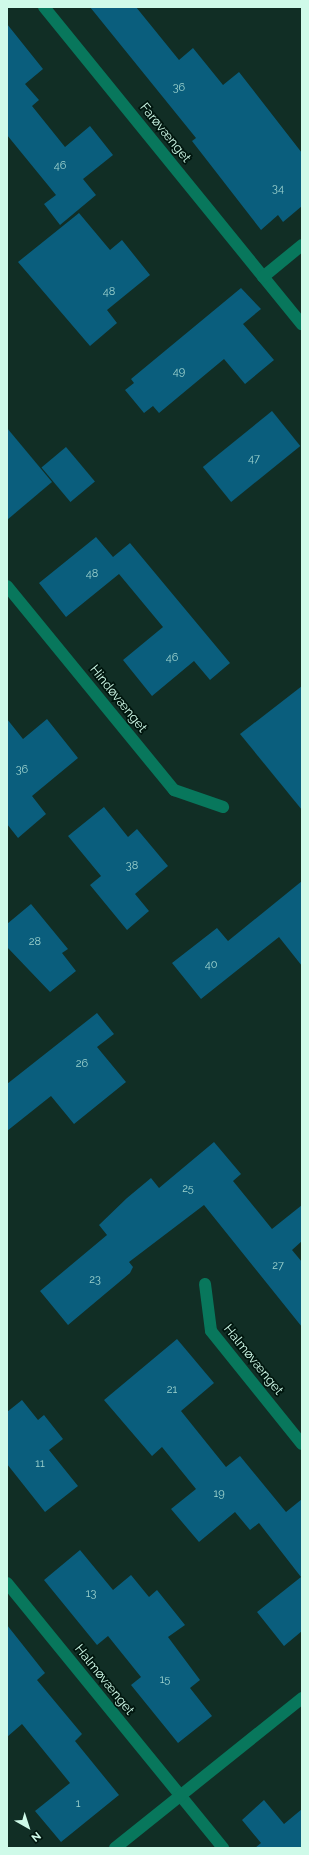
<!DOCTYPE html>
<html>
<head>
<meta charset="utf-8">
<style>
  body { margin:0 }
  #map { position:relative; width:309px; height:1855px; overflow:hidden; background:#112e25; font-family:Raleway,sans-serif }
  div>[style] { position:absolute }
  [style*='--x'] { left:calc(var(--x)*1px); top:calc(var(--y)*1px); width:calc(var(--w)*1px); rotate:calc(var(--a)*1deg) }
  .building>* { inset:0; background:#0a5e7d; transform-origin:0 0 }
  .minor>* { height:12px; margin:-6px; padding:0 6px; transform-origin:6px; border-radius:6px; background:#08775c }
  span { translate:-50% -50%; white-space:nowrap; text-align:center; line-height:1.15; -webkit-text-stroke:3.5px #00160e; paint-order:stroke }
  .number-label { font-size:11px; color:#9ed3ce }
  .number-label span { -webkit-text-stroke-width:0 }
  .street-label { font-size:13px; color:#cffae9 }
  .frame { position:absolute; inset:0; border:8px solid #cffae9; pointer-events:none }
  .north { position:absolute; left:8px; top:1807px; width:40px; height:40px; -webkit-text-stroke:3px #00160e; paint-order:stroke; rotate:141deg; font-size:11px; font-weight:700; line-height:16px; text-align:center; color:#cffae9 }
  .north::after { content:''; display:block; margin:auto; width:14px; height:18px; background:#cffae9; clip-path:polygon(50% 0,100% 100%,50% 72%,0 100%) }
</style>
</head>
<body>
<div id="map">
  <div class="building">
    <i style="clip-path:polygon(90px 7px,136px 7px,179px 60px,193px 48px,223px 85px,239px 72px,302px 153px,302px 206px,283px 222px,278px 215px,261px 230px,192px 141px,196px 138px)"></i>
    <i style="clip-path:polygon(7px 24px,43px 69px,25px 84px,39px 100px,32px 106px,65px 147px,90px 126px,113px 155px,83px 179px,96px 195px,60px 225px,44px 204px,56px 195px,7px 135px)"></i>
    <i style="clip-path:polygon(79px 213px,110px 250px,122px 240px,150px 275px,107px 310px,117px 323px,90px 346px,18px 262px)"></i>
    <i style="clip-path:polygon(241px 288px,261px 309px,243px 324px,274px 360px,245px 384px,224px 359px,159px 413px,153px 406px,144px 413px,125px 390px,134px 383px,131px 379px)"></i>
    <i style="left:272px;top:411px;width:45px;height:89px;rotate:51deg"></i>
    <i style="clip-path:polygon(7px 428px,52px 482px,7px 520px)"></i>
    <i style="left:66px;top:447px;width:45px;height:32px;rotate:50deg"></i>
    <i style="clip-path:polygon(96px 537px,113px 557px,130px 543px,230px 663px,210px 680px,194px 661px,152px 696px,123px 660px,163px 627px,119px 574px,66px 617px,39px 583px)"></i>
    <i style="clip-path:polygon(302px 686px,302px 810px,240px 734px)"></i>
    <i style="clip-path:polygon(7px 719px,23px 739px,47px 719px,78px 758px,32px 796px,46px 814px,18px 838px,7px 824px)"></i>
    <i style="clip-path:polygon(104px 807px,128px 837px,137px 829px,168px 866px,135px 894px,149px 911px,127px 930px,90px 885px,101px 876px,68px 836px)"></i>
    <i style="clip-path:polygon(302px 881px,302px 966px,279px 937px,201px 999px,172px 963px,217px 928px,228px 941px)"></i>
    <i style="clip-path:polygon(31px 904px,68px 949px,62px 953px,76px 971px,50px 992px,7px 947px,7px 924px)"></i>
    <i style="clip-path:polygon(97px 1013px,114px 1034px,97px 1047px,126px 1082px,74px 1124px,51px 1096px,7px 1131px,7px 1084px)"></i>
    <i style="clip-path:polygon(214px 1142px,241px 1174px,233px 1181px,272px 1229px,302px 1205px,302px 1241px,292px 1250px,302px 1262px,302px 1327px,204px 1205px,129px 1262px,133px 1267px,130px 1273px,68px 1325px,40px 1291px,107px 1235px,99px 1225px,127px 1198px,151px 1178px,159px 1188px)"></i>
    <i style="clip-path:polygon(177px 1339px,214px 1383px,181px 1411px,226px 1467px,240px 1456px,286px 1512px,302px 1499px,302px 1631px,284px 1646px,257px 1612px,301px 1577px,259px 1523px,250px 1530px,235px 1512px,199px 1542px,171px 1509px,196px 1489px,162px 1447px,152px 1456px,104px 1400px)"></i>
    <i style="clip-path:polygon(22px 1400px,38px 1420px,44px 1415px,63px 1439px,49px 1450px,78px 1486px,45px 1512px,7px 1464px,7px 1412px)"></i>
    <i style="clip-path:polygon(80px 1550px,113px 1590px,131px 1575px,149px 1597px,157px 1590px,185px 1625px,168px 1637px,200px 1680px,190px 1688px,212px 1716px,178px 1743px,131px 1685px,141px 1677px,108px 1636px,97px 1645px,44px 1580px)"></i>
    <i style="clip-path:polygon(7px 1625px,45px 1673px,37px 1680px,82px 1734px,75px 1741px,119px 1795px,61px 1842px,35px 1811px,70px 1783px,22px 1724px,7px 1737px)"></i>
    <i style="clip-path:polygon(264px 1800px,284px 1824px,302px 1809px,302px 1848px,255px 1848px,261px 1843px,242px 1820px)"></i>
  </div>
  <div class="minor">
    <i style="--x:44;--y:7;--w:409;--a:50.9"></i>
    <i style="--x:263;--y:277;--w:50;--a:-39.4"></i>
    <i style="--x:7;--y:586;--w:264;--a:50.7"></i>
    <i style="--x:174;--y:790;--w:52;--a:19.1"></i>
    <i style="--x:205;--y:1284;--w:47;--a:82.7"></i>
    <i style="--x:211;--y:1331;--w:145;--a:51.2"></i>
    <i style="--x:7;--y:1583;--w:342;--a:50.8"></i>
    <i style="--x:115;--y:1848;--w:240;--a:-38.7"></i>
  </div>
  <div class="number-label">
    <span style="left:179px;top:88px">36</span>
    <span style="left:60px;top:166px">46</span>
    <span style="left:278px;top:189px">34</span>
    <span style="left:109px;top:292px">48</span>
    <span style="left:179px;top:372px">49</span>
    <span style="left:254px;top:459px">47</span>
    <span style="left:92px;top:574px">48</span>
    <span style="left:172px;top:658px">46</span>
    <span style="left:22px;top:770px">36</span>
    <span style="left:132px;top:866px">38</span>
    <span style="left:35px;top:942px">28</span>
    <span style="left:211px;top:965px">40</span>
    <span style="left:82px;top:1064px">26</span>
    <span style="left:188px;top:1189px">25</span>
    <span style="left:278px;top:1266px">27</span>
    <span style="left:95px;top:1280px">23</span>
    <span style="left:172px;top:1390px">21</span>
    <span style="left:40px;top:1464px">11</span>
    <span style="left:219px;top:1494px">19</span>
    <span style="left:91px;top:1594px">13</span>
    <span style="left:165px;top:1680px">15</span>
    <span style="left:78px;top:1804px">1</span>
  </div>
  <div class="street-label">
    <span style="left:165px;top:133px;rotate:51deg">Farøvænget</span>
    <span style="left:118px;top:699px;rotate:51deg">Hindøvænget</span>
    <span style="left:253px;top:1360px;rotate:51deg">Halmøvænget</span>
    <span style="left:104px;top:1680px;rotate:51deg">Halmøvænget</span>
  </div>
  <div class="frame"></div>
  <div class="north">N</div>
</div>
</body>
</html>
